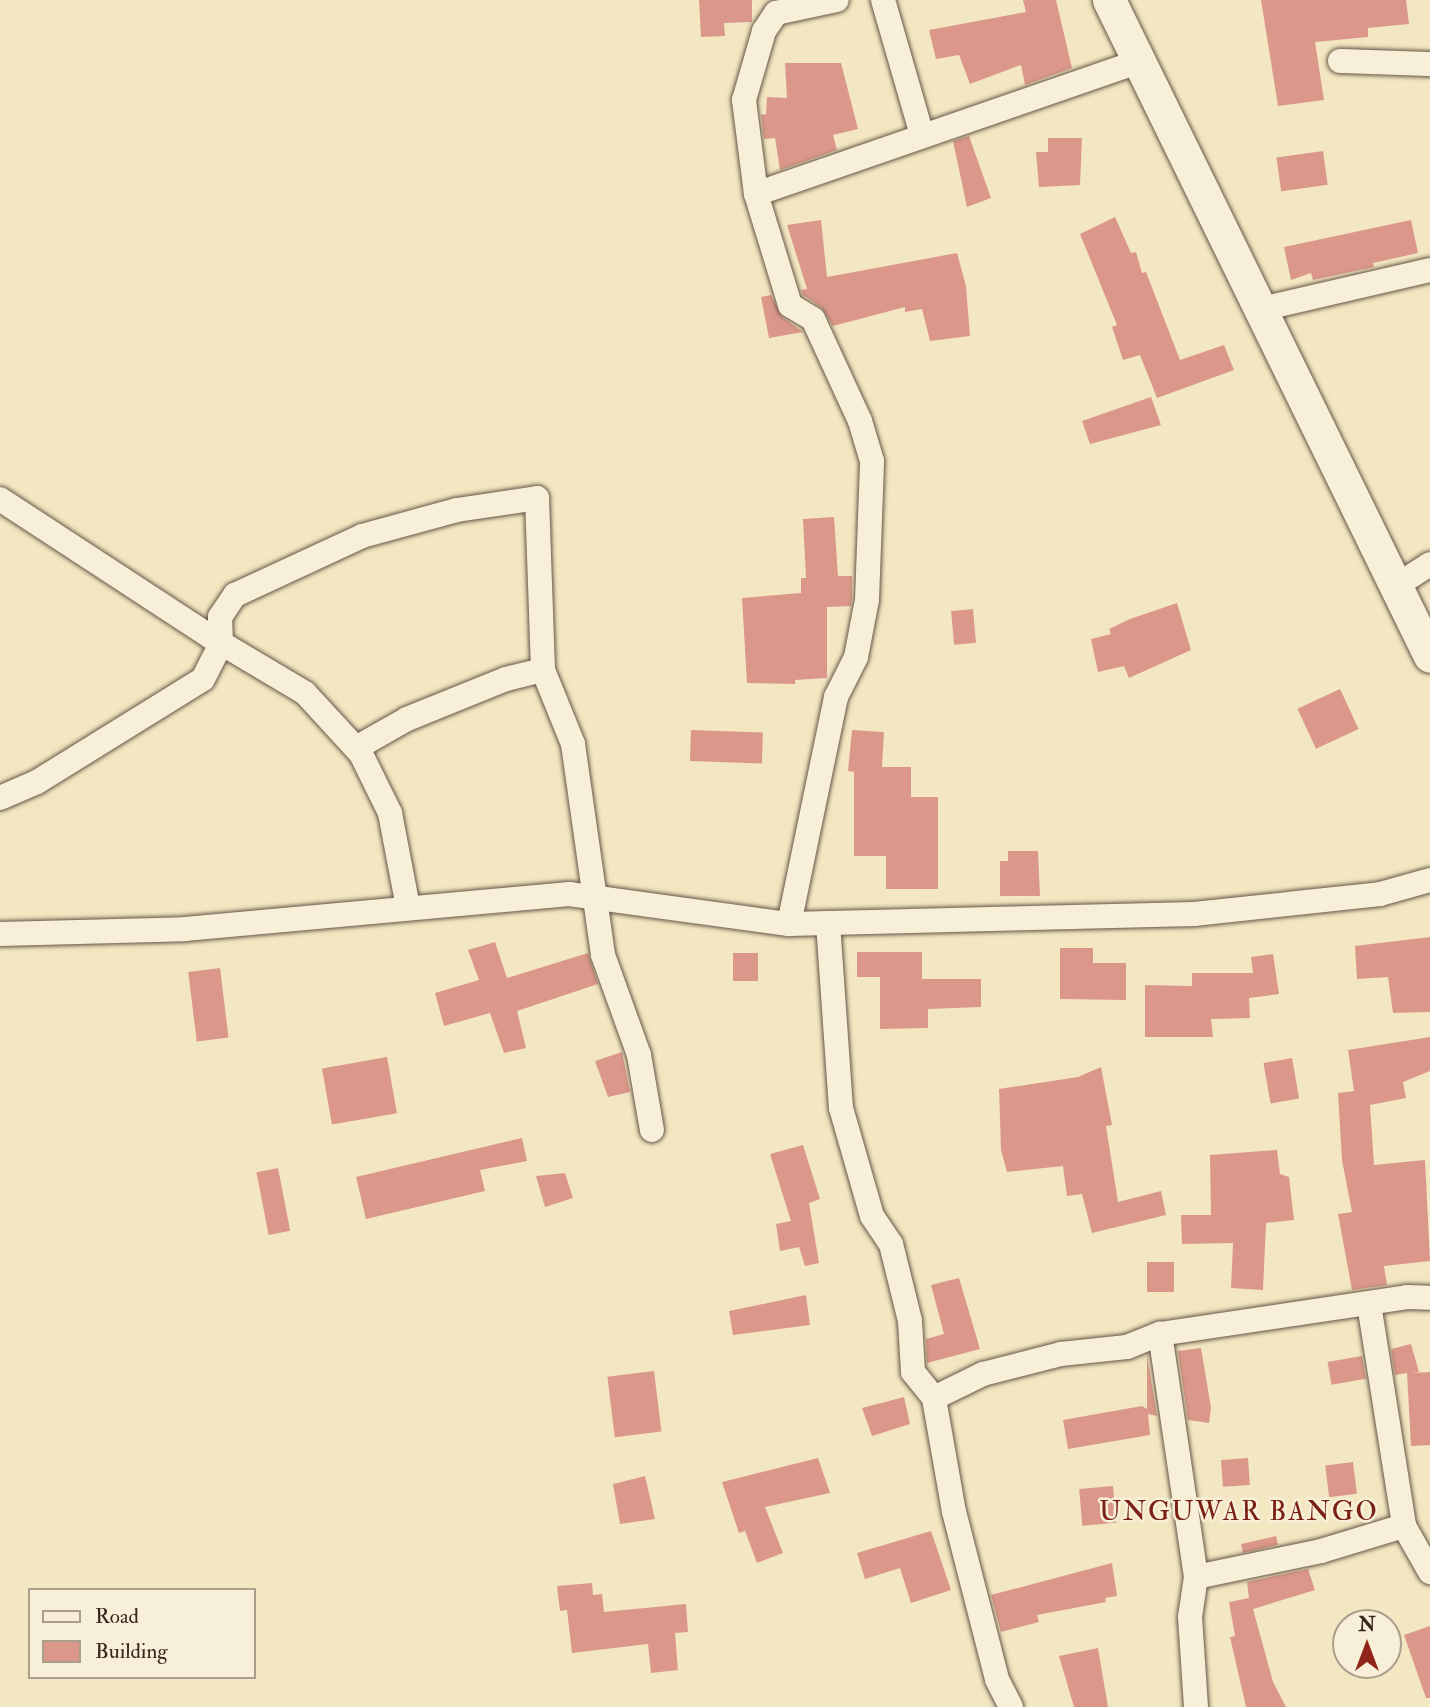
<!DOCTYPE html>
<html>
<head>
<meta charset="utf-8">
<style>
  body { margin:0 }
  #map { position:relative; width:1430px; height:1707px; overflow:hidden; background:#f3e7c1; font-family:"IM FELL Double Pica",serif }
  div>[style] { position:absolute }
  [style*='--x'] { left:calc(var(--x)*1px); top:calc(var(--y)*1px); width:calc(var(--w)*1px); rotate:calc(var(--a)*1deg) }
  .building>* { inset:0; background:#db988a; transform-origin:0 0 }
  .roads { filter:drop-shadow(0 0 2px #665647) drop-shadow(0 0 2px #665647) }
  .minor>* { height:24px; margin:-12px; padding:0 12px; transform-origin:12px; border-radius:12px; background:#f7efd7 }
  .secondary>* { height:33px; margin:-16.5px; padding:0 16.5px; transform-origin:16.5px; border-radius:16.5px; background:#f7efd7 }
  span { translate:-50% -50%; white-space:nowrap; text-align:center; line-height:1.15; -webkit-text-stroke:5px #f7efd7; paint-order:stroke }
  .quarter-label { font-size:26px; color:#7a1f14; letter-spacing:2px }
  .legend { position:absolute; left:28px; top:1588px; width:228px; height:91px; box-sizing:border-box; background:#f7efd7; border:2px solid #aa9e8d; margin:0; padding:9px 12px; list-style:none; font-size:21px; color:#37251e }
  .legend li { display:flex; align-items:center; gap:14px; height:35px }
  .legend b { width:35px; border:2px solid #aa9e8d }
  .north { position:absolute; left:1332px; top:1609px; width:70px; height:70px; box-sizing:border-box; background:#f7efd7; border:2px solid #aa9e8d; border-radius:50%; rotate:0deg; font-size:19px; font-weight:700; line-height:28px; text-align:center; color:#37251e }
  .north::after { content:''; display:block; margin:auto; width:24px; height:32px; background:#8f2418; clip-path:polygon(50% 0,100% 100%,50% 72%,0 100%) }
</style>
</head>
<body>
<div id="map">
  <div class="building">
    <i style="clip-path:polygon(699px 0,752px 0,752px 22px,724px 23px,725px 36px,701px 37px)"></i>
    <i style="clip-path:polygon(1023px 0,1056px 0,1072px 68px,1025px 85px,1021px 65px,970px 84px,959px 55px,936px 59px,929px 30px,1026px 12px)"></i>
    <i style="clip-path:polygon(1261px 0,1406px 0,1409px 24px,1368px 28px,1368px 37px,1315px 42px,1324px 100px,1278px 106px)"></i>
    <i style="clip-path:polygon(785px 63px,841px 63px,858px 129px,833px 135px,837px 150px,780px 170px,775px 138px,764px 139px,761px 115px,766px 114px,767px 97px,787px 98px)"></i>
    <i style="clip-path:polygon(969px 136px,991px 198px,967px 207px,953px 141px)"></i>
    <i style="clip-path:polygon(1048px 138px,1082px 138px,1080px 185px,1039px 187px,1036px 152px,1048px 152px)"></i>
    <i style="left:1323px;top:151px;width:34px;height:47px;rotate:82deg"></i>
    <i style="clip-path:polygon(1115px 217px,1131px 253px,1136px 252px,1142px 273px,1146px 272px,1180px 360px,1224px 345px,1234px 370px,1157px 398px,1140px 355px,1123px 360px,1112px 327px,1117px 325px,1080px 234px)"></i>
    <i style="clip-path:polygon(821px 220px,827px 277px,957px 253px,966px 286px,970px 336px,930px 341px,922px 309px,905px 312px,905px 307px,833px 326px,821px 307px,803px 295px,801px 290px,807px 289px,787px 225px)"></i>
    <i style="clip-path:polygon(1411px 220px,1418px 253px,1373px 263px,1374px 267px,1313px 280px,1311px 273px,1291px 280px,1284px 247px)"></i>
    <i style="clip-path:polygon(771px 295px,782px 317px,803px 332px,769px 338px,761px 297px)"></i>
    <i style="clip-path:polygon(1151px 397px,1161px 425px,1090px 444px,1082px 421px)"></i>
    <i style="clip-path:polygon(834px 517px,838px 576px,852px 576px,852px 598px,851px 606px,827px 607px,827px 678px,795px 680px,795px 684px,747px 683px,742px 598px,801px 593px,801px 578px,806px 578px,803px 519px)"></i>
    <i style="clip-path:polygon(1177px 603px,1191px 650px,1129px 678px,1124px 666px,1098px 672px,1091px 639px,1111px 634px,1109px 629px,1130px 619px)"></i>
    <i style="left:973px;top:609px;width:34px;height:22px;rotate:85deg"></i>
    <i style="left:1340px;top:689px;width:44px;height:47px;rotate:65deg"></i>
    <i style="left:691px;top:730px;width:72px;height:31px;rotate:2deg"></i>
    <i style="clip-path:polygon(852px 730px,884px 732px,882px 767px,911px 767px,911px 797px,938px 797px,938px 889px,886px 889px,886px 856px,854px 856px,854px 772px,848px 771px)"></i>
    <i style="clip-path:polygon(1008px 851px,1038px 851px,1040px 896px,1000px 896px,1000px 861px,1008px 861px)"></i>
    <i style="clip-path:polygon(1430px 937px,1430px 1012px,1393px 1013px,1388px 977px,1357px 979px,1355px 946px)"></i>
    <i style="clip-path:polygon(495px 942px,507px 978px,588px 953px,598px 984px,517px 1011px,526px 1048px,504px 1053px,490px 1013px,444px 1026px,435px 993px,479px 980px,468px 950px)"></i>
    <i style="clip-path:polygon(1060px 948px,1093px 948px,1093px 963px,1126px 963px,1126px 1000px,1060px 999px)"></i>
    <i style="clip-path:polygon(857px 952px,922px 952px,922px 979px,981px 979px,981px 1007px,928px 1009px,928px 1028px,880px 1029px,880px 977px,857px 977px)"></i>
    <i style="left:733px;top:953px;width:25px;height:28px"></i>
    <i style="clip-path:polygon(1273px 954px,1279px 994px,1249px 998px,1250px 1018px,1211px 1019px,1213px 1037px,1145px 1037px,1145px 985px,1192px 986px,1192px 973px,1253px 973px,1251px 957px)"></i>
    <i style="left:220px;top:968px;width:70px;height:32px;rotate:83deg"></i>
    <i style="clip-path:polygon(1430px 1037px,1430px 1071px,1403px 1082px,1406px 1098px,1370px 1105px,1374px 1165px,1425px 1160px,1430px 1261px,1384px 1266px,1387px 1285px,1352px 1290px,1338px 1214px,1352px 1212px,1342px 1160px,1338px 1093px,1354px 1091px,1348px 1050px)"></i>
    <i style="clip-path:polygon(622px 1052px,630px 1092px,608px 1097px,595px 1061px)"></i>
    <i style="left:387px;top:1057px;width:57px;height:66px;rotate:80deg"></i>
    <i style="left:1292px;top:1058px;width:41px;height:29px;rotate:80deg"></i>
    <i style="clip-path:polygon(1101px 1067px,1112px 1125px,1106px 1126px,1118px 1202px,1161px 1191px,1166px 1215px,1092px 1233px,1082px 1194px,1067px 1196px,1063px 1166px,1007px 1172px,1001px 1150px,999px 1089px,1078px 1077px)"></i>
    <i style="clip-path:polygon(522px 1138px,527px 1161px,480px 1170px,485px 1191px,366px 1219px,356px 1177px)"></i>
    <i style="clip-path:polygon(803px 1145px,820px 1199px,809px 1203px,819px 1263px,805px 1266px,799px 1247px,780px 1251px,776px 1224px,791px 1221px,770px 1154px)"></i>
    <i style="clip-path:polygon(1277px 1150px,1280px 1174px,1289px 1177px,1294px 1220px,1266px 1223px,1263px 1290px,1231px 1288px,1233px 1243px,1182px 1244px,1181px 1215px,1211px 1215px,1210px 1155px)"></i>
    <i style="left:278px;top:1168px;width:64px;height:22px;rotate:79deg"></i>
    <i style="clip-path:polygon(565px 1173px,573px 1198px,545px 1207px,536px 1176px)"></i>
    <i style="left:1147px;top:1262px;width:27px;height:30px"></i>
    <i style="clip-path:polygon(959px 1278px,980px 1349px,927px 1363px,926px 1339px,944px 1334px,931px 1285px)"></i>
    <i style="clip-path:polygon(806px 1295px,810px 1325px,733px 1335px,729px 1311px)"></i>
    <i style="clip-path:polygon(1411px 1344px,1419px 1372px,1411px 1373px,1430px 1372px,1430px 1445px,1411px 1446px,1407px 1373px,1395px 1375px,1391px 1349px)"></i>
    <i style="clip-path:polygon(1201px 1348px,1211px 1408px,1209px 1423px,1188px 1420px,1178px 1351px)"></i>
    <i style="clip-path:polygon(1147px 1356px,1157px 1416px,1148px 1414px,1150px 1435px,1068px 1449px,1063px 1420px,1142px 1406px,1147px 1409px)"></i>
    <i style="left:1362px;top:1356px;width:23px;height:35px;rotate:80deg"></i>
    <i style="left:654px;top:1371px;width:61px;height:47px;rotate:83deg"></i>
    <i style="clip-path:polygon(904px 1397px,910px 1424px,872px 1436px,862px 1408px)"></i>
    <i style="clip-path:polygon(818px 1458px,830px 1493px,765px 1507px,783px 1553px,757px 1563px,745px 1531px,739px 1533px,722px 1482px)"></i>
    <i style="left:1248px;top:1458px;width:27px;height:27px;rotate:86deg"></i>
    <i style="left:1353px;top:1462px;width:32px;height:28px;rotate:83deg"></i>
    <i style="clip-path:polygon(645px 1476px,655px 1519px,620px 1524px,613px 1484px)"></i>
    <i style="left:1113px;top:1486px;width:37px;height:34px;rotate:85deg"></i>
    <i style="clip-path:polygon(931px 1531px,951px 1590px,911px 1603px,900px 1568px,865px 1579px,857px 1553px)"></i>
    <i style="left:1276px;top:1536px;width:9px;height:36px;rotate:77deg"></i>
    <i style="clip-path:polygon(1112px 1563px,1117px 1596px,1105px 1598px,1106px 1602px,1037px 1615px,1039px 1622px,1001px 1632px,991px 1595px)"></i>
    <i style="clip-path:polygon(1308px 1569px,1315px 1590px,1253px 1609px,1273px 1682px,1286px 1707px,1246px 1707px,1230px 1637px,1235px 1636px,1229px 1602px,1249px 1598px,1247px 1582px)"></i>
    <i style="clip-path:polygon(592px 1583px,593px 1595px,602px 1594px,604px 1612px,686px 1604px,688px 1632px,675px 1633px,678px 1670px,651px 1673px,648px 1644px,572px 1653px,567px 1610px,560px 1611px,557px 1586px)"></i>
    <i style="clip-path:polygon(1430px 1626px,1430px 1698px,1426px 1698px,1404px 1635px)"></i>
    <i style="clip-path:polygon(1098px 1648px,1108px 1707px,1074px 1707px,1059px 1656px)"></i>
  </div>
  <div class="roads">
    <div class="minor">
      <i style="--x:883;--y:0;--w:141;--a:73.9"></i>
      <i style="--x:1340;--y:61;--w:90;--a:1.9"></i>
      <i style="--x:756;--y:194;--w:405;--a:-19.1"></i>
      <i style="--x:1261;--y:309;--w:173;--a:-13"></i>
      <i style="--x:0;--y:499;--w:252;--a:33.2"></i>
      <i style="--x:211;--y:637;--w:109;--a:30.8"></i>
      <i style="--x:305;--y:693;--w:83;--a:47.4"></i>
      <i style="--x:361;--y:754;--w:66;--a:63.8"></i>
      <i style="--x:390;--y:813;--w:96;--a:79.2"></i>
      <i style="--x:1396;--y:586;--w:40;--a:-32.9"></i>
      <i style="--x:356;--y:748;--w:59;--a:-29.6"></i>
      <i style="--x:407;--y:719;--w:107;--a:-22"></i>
      <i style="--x:506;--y:679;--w:38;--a:-14"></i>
      <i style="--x:0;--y:798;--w:40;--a:-23.4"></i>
      <i style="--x:37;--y:782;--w:195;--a:-31.8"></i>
      <i style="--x:203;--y:679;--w:39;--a:-63"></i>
      <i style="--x:221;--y:644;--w:27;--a:-92"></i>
      <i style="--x:220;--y:617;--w:27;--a:-56"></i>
      <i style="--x:235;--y:595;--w:140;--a:-24.9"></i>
      <i style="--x:362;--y:536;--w:98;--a:-15.3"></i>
      <i style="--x:457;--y:510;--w:81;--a:-8.5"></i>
      <i style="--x:537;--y:498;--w:172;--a:88"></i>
      <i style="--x:543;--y:670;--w:80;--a:67.9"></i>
      <i style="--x:573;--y:744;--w:213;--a:81.9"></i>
      <i style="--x:603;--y:955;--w:106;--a:70.2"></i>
      <i style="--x:639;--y:1055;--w:76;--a:80.2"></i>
      <i style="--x:828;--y:923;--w:185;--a:86"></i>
      <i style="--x:841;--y:1108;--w:112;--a:74"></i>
      <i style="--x:872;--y:1216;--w:34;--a:56"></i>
      <i style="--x:891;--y:1244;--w:79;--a:76.1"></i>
      <i style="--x:910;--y:1321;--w:51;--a:86.6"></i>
      <i style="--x:913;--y:1372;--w:33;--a:51"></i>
      <i style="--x:789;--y:924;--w:232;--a:-78.3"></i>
      <i style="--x:836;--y:697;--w:45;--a:-63.4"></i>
      <i style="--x:856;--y:657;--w:58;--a:-79.1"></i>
      <i style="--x:867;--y:600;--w:139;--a:-87.9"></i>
      <i style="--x:872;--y:461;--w:42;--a:-106.7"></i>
      <i style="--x:860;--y:421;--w:112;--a:-114.7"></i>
      <i style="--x:813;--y:319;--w:27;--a:-149"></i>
      <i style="--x:790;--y:305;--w:116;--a:-107"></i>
      <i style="--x:756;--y:194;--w:95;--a:-97.3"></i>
      <i style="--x:744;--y:100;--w:72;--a:-73.8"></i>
      <i style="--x:764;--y:31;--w:22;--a:-56"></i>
      <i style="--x:776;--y:13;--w:62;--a:-12"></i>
      <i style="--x:0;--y:934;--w:185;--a:-1.5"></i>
      <i style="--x:185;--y:929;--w:386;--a:-5.2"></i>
      <i style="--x:569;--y:894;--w:222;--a:7.8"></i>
      <i style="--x:789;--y:924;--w:405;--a:-1.4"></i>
      <i style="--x:1194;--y:914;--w:187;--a:-6.1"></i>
      <i style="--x:1380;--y:894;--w:52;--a:-15.6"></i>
      <i style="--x:1369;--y:1304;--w:225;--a:81"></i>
      <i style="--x:1196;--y:1577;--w:246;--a:-98.4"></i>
      <i style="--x:1160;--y:1334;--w:250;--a:-8.5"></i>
      <i style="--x:1407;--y:1297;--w:23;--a:2"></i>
      <i style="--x:1011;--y:1707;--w:31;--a:-117"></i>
      <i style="--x:997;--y:1679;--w:172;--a:-104.4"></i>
      <i style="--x:954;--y:1512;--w:116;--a:-100"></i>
      <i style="--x:934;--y:1398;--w:55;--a:-26.1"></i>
      <i style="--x:983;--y:1374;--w:81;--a:-14.4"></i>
      <i style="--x:1061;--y:1354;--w:66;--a:-6.1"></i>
      <i style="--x:1127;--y:1347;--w:35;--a:-22"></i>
      <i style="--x:1196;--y:1707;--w:90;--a:-93.8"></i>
      <i style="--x:1190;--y:1617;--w:40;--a:-81.5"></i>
      <i style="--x:1196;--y:1577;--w:128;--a:-11.7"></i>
      <i style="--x:1321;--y:1551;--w:87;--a:-16.8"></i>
      <i style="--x:1404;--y:1526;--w:53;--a:60.5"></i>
    </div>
    <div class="secondary">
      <i style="--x:1109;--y:0;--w:730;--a:63.93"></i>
    </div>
  </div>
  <div class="quarter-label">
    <span style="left:1239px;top:1513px">UNGUWAR BANGO</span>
  </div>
  <ul class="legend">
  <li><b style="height:9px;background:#f7efd7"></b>Road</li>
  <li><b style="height:19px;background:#db988a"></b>Building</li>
  </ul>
  <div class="north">N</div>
</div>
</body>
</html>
